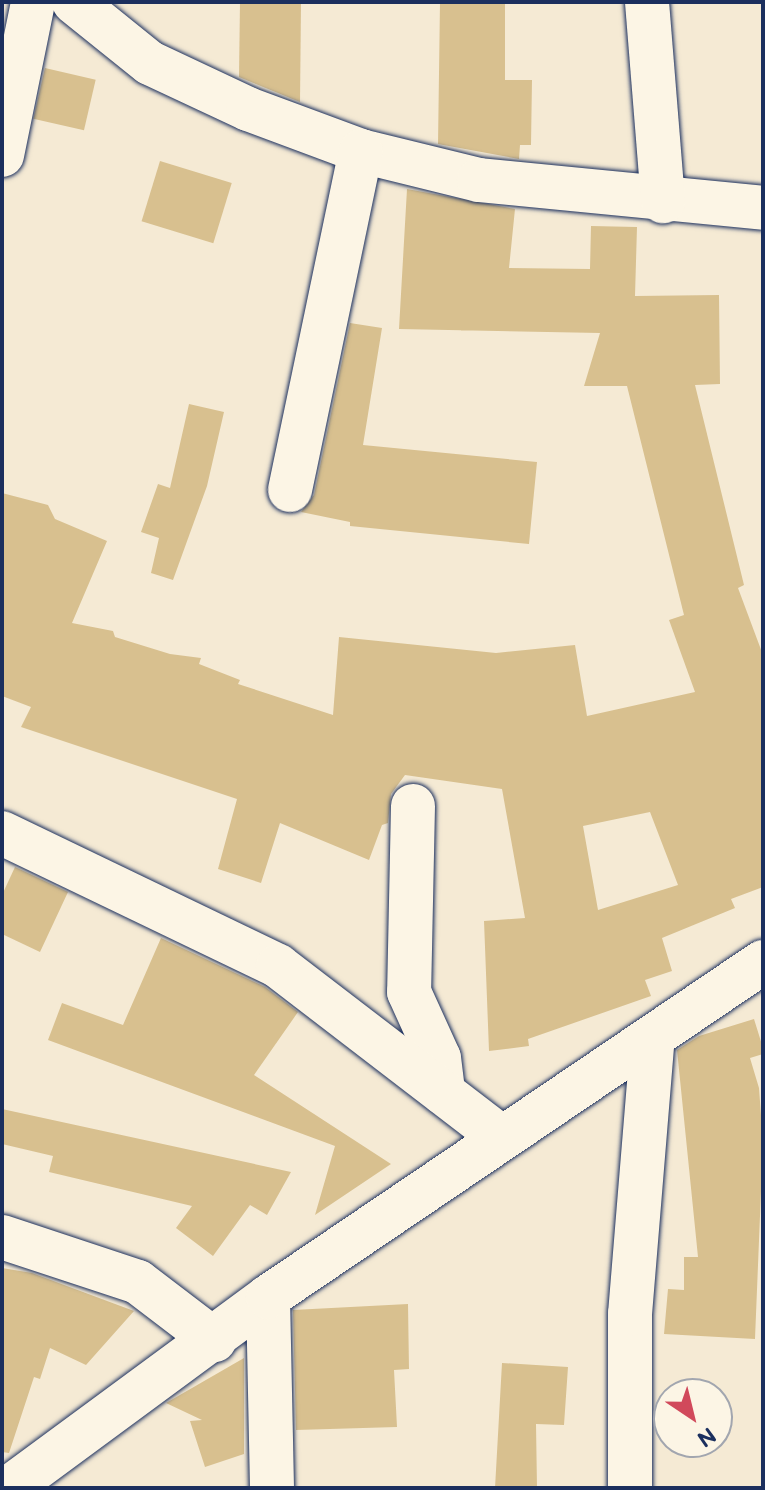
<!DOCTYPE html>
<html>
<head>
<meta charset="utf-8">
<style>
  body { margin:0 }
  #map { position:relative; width:765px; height:1490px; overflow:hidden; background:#f5ead4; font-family:"Balsamiq Sans",sans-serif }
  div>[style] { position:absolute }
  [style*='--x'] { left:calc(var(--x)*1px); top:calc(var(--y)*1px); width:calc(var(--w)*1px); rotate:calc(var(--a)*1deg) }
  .building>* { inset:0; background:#d8c08f; transform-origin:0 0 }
  .roads { filter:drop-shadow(0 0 2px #1b2f5e) drop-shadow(0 0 2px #1b2f5e) }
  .minor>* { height:44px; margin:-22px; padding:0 22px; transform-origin:22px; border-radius:22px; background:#fcf5e5 }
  span { translate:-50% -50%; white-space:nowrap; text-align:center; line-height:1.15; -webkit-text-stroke:6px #fcf5e5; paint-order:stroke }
  .frame { position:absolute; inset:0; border:4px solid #1b2f5e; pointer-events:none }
  .north { position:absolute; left:653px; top:1378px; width:80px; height:80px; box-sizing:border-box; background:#fcf5e5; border:2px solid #a2a6af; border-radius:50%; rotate:145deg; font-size:22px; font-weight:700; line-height:32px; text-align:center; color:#1b2f5e }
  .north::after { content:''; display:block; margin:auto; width:28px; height:36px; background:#d1495b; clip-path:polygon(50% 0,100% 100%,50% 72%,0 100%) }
</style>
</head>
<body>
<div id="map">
  <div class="building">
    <i style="clip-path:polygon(240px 2px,301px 2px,300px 102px,239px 77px)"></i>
    <i style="clip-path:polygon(440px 2px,505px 2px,505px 80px,532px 80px,531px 145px,520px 145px,519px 159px,438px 144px)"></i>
    <i style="left:45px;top:68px;width:52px;height:52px;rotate:13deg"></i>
    <i style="left:160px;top:161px;width:75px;height:63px;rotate:17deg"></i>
    <i style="clip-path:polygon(evenodd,407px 189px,515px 209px,509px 268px,590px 269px,591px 226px,637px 227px,635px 296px,719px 295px,720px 384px,695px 385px,744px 585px,738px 588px,763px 655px,763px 887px,731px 899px,735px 908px,662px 938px,672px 971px,645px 980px,651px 996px,528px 1039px,529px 1046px,489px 1051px,484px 921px,525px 918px,502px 789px,405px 775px,391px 794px,388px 823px,382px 825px,369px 860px,280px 823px,261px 883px,218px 869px,237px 799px,21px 727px,31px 707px,2px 696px,2px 493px,48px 505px,55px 519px,107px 541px,72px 623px,113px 631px,115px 637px,170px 654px,201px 658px,199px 664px,240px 680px,238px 684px,333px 715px,339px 637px,496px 653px,575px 645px,587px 716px,695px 692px,669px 620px,684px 615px,627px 386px,584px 386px,600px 333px,399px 329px,407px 189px,650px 812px,678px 885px,598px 910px,583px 826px,650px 812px)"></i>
    <i style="clip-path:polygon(350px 323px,382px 328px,363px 445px,537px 462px,529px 544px,350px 526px,350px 522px,301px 512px,314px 495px)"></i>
    <i style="clip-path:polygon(189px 404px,224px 412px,207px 486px,173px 580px,151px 573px,159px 538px,141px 532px,158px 484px,170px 488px)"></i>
    <i style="clip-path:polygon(15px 867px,68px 892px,40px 952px,2px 934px,2px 895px)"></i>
    <i style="clip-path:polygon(161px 938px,265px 987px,298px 1012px,254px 1075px,391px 1164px,315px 1215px,335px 1146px,48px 1040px,62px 1003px,123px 1025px)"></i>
    <i style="clip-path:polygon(754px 1019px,763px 1048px,763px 1054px,750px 1058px,759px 1088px,763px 1142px,755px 1339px,664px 1334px,668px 1289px,684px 1290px,684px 1257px,698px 1257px,677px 1050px,699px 1036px)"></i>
    <i style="clip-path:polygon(2px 1109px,291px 1172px,267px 1215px,250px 1205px,213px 1256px,176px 1228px,192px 1206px,49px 1172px,53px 1156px,2px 1144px)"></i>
    <i style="clip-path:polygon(2px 1268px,32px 1273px,134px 1311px,86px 1365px,50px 1348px,40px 1379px,34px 1377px,9px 1453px,2px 1452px)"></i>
    <i style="clip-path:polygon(408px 1304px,409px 1369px,394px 1370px,397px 1427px,296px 1430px,293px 1310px)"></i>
    <i style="clip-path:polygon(244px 1358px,244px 1454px,205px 1467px,190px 1421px,202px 1420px,166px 1403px)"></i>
    <i style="clip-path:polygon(502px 1363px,568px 1367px,564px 1425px,536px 1424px,537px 1488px,495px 1488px)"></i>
  </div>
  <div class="roads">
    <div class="minor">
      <i style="--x:74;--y:2;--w:97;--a:38.8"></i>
      <i style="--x:150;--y:63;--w:108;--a:25.1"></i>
      <i style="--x:248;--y:109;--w:121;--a:20.4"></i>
      <i style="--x:361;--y:151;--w:122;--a:13.8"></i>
      <i style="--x:479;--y:180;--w:285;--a:5.6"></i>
      <i style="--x:647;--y:2;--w:200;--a:85.4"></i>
      <i style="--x:2;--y:155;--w:156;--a:-78.5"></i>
      <i style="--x:290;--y:490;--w:346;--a:-78.2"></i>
      <i style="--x:413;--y:806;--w:186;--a:91.2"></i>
      <i style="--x:409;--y:992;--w:72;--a:65.6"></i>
      <i style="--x:439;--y:1058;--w:35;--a:83"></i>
      <i style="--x:2;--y:833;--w:306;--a:25.7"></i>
      <i style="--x:278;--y:966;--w:281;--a:37.5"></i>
      <i style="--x:2;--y:1237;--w:143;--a:18.3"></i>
      <i style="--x:138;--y:1282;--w:96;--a:37.3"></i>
      <i style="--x:268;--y:1297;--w:191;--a:88.8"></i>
      <i style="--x:9;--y:1488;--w:322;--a:-36.4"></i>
      <i style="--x:268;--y:1297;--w:598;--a:-34.09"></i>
      <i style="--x:630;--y:1488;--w:174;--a:-90"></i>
      <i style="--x:630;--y:1314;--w:278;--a:-85.3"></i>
    </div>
  </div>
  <div class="frame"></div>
  <div class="north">N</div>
</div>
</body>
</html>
